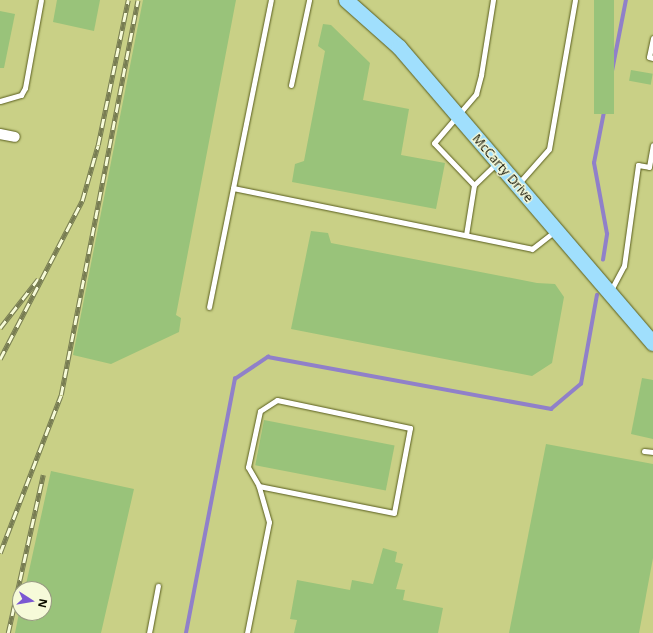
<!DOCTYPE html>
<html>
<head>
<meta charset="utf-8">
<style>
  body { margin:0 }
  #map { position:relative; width:653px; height:633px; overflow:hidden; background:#d5dc9a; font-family:"Open Sans",sans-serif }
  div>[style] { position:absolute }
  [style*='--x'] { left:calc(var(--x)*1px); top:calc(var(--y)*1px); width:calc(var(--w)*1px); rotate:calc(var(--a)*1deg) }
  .built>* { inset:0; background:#c9d086 }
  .stream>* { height:3.5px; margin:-1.75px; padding:0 1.75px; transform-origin:1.75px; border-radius:1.75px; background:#9080c9 }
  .building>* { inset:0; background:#99c37a; transform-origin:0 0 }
  .roads { filter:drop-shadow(0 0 1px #585c1c) drop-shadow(0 0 1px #585c1c) }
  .lane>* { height:5px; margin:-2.5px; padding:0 2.5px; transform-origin:2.5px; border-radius:2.5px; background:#fff }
  .street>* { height:10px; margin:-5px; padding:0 5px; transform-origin:5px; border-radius:5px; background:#fff }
  .primary>* { height:15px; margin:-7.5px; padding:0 7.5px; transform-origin:7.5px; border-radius:7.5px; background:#a0dffd }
  .rail>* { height:4.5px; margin-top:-2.25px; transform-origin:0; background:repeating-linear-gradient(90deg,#f6fad9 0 9px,#787d53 0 18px); box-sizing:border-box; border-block:1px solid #787d53 }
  span { translate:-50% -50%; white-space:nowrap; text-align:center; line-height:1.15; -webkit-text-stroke:3px #f6fad9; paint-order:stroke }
  .street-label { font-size:13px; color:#0c0d00 }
  .north { position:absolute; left:12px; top:581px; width:40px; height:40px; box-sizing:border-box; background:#f6fad9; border:1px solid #989b82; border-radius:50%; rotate:102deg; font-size:11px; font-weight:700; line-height:16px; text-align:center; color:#0c0d00 }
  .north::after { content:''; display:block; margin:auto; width:14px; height:18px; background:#7b58d2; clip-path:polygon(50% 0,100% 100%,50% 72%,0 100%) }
</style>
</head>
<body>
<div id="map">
  <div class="built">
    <i style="clip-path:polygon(evenodd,0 0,653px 0,653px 633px,0 633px,0 0,20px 589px,44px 589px,44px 613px,20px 613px,20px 589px)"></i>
  </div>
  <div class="stream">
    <i style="--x:603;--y:260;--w:26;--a:-81"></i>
    <i style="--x:607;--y:234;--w:72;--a:-100.4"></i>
    <i style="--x:594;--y:163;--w:166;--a:-78.9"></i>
    <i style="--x:186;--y:633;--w:259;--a:-79.1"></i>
    <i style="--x:235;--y:379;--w:40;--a:-34"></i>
    <i style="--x:268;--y:357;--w:288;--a:10.4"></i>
    <i style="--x:551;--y:409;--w:39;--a:-40"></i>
    <i style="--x:581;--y:384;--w:90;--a:-79.8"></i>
  </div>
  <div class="building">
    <i style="clip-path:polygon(57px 0,100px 0,94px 31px,53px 22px)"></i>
    <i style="clip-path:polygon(143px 0,236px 0,176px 315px,181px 318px,179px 332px,111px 364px,73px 355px)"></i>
    <i style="left:594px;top:0;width:20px;height:114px"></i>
    <i style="clip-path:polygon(0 11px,15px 14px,4px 68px,0 68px)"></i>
    <i style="clip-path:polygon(323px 24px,331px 25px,370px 63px,363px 100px,409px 109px,401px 155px,445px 163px,436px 209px,292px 182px,295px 164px,304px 161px,325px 51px,318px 46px)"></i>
    <i style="left:631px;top:70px;width:22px;height:11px;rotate:10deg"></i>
    <i style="clip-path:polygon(311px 231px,328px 233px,331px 243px,537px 283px,555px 284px,564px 297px,552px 363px,532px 376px,291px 329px)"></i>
    <i style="clip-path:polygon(642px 378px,653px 380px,653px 439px,631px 434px)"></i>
    <i style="left:264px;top:420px;width:133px;height:46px;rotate:11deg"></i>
    <i style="clip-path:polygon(546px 444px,653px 464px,653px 558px,639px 633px,509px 633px)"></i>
    <i style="clip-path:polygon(51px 471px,134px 489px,101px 633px,15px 633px,19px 613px,44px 613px,44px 589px,25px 589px)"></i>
    <i style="clip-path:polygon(383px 548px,397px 552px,395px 562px,403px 564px,396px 589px,405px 590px,403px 600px,443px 608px,438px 633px,294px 633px,297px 620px,290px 619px,297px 580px,350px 590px,352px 580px,373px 584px)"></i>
  </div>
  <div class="roads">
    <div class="lane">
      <i style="--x:653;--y:38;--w:19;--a:102"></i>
      <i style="--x:649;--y:57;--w:4;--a:14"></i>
      <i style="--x:291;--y:85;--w:87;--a:-78"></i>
      <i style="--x:0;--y:101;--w:22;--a:-16"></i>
      <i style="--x:21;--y:95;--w:8;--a:-60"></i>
      <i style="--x:25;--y:88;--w:89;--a:-79.7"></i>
      <i style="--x:519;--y:183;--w:45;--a:-48.6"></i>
      <i style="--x:549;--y:149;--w:151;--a:-80.1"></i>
      <i style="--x:474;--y:185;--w:58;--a:-133.6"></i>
      <i style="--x:434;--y:143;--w:65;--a:-49.4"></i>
      <i style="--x:476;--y:94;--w:20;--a:-75"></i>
      <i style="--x:481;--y:75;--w:76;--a:-80.9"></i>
      <i style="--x:233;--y:188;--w:305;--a:11.5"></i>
      <i style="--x:532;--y:249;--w:29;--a:-38"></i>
      <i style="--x:466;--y:235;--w:51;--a:-80.9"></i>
      <i style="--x:474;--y:185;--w:32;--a:-44"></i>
      <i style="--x:611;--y:290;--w:27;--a:-62"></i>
      <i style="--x:624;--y:266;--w:102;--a:-82.1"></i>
      <i style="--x:638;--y:165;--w:11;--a:10"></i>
      <i style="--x:649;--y:167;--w:22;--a:-80"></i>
      <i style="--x:209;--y:307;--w:313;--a:-78.6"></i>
      <i style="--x:277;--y:400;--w:136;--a:11.9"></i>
      <i style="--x:410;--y:428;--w:86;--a:100.7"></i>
      <i style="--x:394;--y:513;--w:138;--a:-168.7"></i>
      <i style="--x:259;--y:486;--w:22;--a:-120"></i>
      <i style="--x:248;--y:467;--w:57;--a:-77.9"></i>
      <i style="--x:260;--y:411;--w:20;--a:-33"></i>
      <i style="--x:644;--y:451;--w:9;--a:6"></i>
      <i style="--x:149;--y:633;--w:48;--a:-79.2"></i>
      <i style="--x:247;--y:633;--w:113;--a:-78.8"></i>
      <i style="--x:269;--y:522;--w:37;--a:-106"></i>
    </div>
    <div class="street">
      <i style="--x:0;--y:134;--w:15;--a:11"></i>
    </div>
    <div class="primary">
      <i style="--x:346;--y:0;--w:71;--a:41.6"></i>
      <i style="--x:399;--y:47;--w:390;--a:49.4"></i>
    </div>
  </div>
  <div class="rail">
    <i style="--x:0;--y:328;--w:62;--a:-52.2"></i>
    <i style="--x:0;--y:359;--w:178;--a:-62.6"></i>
    <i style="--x:82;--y:201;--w:58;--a:-74.1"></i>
    <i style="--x:98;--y:145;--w:148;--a:-78.3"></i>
    <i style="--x:0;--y:553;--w:169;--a:-68.9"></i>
    <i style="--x:61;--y:395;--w:402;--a:-79"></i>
    <i style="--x:8;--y:633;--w:162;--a:-77.5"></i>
  </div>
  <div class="street-label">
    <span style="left:503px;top:168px;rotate:49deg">McCarty Drive</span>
  </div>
  <div class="north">N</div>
</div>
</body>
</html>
